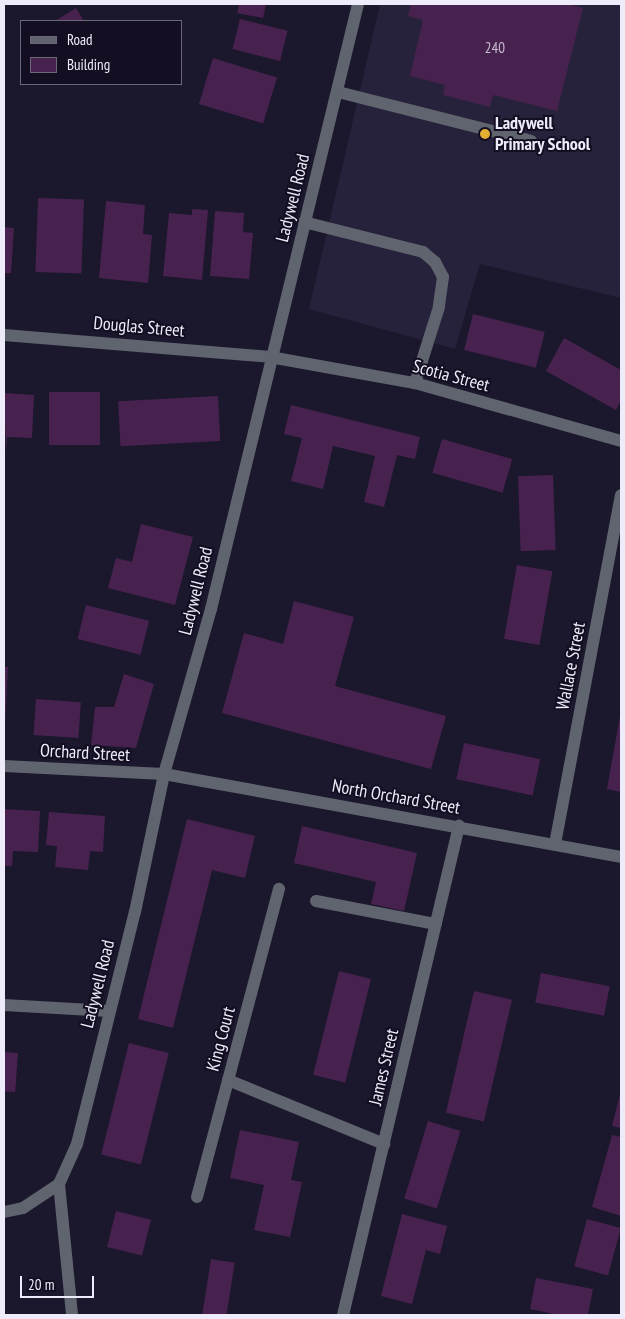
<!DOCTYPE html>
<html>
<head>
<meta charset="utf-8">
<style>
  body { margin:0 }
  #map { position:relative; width:625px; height:1319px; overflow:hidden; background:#1b172c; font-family:"PT Sans Narrow",sans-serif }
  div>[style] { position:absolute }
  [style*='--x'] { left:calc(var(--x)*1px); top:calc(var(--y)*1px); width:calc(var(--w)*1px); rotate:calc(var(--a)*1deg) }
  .built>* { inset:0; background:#27223c }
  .building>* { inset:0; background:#48224e; transform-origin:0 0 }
  .lane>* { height:12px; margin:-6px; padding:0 6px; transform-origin:6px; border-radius:6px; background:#5f646e }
  .street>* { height:12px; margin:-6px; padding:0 6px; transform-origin:6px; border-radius:6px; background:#5f646e }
  .dots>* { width:14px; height:14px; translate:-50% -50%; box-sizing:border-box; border:2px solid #130e22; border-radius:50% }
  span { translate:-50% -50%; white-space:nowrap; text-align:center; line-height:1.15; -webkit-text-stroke:4px #130e22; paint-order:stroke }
  .number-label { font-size:15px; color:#c4bacf }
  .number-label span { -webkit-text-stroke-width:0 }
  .poi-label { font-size:18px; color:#eeecfa; font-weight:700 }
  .left { translate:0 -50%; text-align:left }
  .street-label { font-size:18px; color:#eeecfa }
  .frame { position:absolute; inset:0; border:5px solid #eeecfa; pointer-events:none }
  .legend { position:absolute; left:20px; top:20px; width:162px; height:65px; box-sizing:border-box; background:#130e22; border:1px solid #6b6778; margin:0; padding:6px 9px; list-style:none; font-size:15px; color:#eeecfa }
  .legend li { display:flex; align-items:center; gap:10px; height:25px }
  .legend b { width:25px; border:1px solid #6b6778 }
  .scale { position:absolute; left:20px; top:1276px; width:74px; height:22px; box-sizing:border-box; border:2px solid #eeecfa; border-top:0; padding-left:6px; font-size:15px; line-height:18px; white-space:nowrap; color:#eeecfa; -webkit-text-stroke:4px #130e22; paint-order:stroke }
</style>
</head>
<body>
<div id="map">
  <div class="built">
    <i style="clip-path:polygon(380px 4px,621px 4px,621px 298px,480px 264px,455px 349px,309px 309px)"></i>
  </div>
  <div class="building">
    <i style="clip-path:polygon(239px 4px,266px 4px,263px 18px,237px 13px)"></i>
    <i style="clip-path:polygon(411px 4px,567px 4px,583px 8px,557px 111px,493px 95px,490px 107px,443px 95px,445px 85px,410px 76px,423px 20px,408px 16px)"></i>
    <i style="clip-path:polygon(76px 8px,84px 21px,55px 21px)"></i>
    <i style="left:240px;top:19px;width:49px;height:31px;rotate:14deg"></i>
    <i style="left:213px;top:58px;width:67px;height:48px;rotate:17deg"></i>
    <i style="left:38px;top:198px;width:46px;height:74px;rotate:2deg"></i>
    <i style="clip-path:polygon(106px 201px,145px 205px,143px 234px,152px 235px,148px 283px,99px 278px)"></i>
    <i style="clip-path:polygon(192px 209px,208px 210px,202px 280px,163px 276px,169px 213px,192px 215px)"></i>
    <i style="clip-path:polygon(215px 211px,244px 213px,243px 232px,253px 233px,249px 279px,210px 276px)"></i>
    <i style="clip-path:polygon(4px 227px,14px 228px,11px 273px,4px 273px)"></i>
    <i style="left:473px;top:314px;width:74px;height:37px;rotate:14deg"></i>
    <i style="clip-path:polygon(564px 338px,621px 370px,621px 400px,616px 410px,546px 371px)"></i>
    <i style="left:49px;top:392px;width:51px;height:53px"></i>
    <i style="clip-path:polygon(4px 393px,34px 395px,32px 438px,7px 437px,6px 454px)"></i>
    <i style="left:218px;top:396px;width:45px;height:100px;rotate:87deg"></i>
    <i style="clip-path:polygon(291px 405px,420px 437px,415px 459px,397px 455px,384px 507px,364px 502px,375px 456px,333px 446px,323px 489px,291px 481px,302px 438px,284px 434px)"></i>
    <i style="left:442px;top:439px;width:73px;height:35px;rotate:16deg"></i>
    <i style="left:553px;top:475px;width:75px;height:35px;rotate:88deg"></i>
    <i style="clip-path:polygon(141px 524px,193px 537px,175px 605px,108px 588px,116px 558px,132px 562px)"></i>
    <i style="left:517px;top:565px;width:36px;height:75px;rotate:10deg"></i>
    <i style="clip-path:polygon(294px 601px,354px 617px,335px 686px,446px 716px,431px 769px,222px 713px,244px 633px,283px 644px)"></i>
    <i style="left:86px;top:605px;width:65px;height:35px;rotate:14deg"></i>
    <i style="clip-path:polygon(4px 667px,8px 667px,5px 724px,4px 724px)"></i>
    <i style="clip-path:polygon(124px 674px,154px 684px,136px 748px,91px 745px,95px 707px,114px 707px)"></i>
    <i style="left:36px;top:699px;width:45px;height:36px;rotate:4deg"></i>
    <i style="clip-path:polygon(620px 716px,621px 716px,621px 792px,607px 789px)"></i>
    <i style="left:464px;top:743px;width:78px;height:37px;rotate:12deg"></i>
    <i style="clip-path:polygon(4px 809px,40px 811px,38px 852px,13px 851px,12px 866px,4px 866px)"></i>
    <i style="clip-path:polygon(49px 812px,105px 816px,103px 852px,90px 851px,88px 870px,55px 867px,57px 846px,46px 845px)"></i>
    <i style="clip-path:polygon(187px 819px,255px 836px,245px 878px,212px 870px,173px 1028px,138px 1019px)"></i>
    <i style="clip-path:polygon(302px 826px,417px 853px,404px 911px,371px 904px,376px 882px,294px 863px)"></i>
    <i style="left:339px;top:971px;width:33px;height:107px;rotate:14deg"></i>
    <i style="left:541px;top:973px;width:70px;height:30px;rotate:11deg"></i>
    <i style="left:474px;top:991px;width:39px;height:125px;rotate:13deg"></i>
    <i style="left:129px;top:1043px;width:41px;height:115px;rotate:14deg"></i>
    <i style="left:4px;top:1052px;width:14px;height:39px;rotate:4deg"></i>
    <i style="clip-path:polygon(621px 1090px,621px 1128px,612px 1126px)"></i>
    <i style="left:428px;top:1121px;width:34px;height:81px;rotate:17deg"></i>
    <i style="clip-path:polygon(240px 1130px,299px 1142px,291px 1180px,302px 1182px,290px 1237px,254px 1230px,264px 1185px,230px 1178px)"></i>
    <i style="clip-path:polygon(612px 1135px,621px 1137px,621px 1216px,592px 1207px)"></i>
    <i style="left:116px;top:1211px;width:36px;height:37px;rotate:14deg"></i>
    <i style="clip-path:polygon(402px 1214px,447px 1226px,440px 1254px,426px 1250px,412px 1304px,381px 1296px)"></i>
    <i style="left:587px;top:1219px;width:35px;height:49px;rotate:15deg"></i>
    <i style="left:211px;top:1259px;width:24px;height:57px;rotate:9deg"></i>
    <i style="clip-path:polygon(536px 1278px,593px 1289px,588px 1315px,559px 1315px,530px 1309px)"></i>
  </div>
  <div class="lane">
    <i style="--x:338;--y:92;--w:199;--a:14.2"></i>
    <i style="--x:304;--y:222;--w:123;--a:14.1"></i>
    <i style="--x:423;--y:252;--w:16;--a:40"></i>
    <i style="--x:435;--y:262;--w:17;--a:62"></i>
    <i style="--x:443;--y:277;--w:30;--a:98"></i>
    <i style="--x:439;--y:307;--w:80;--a:107.5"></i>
    <i style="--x:316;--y:901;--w:122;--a:10.9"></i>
    <i style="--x:4;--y:1005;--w:105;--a:3.3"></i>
  </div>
  <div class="street">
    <i style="--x:4;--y:335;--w:267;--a:4.7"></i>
    <i style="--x:270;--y:357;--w:147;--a:10.2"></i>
    <i style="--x:415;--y:383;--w:214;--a:15.7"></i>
    <i style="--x:4;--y:766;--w:160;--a:2.9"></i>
    <i style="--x:164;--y:774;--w:464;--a:10.3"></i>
    <i style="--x:555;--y:844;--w:355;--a:-79.3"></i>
    <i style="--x:228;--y:1080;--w:169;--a:22.3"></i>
    <i style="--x:59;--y:1184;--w:44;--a:-65.8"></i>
    <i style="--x:77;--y:1144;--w:239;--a:-76"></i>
    <i style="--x:135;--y:912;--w:141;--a:-78.1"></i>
    <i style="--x:164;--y:774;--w:172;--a:-74.1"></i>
    <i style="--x:211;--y:609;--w:623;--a:-76.34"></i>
    <i style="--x:59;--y:1184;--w:132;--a:84.3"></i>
    <i style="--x:197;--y:1197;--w:319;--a:-75.1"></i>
    <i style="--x:4;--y:1212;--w:19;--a:-12"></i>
    <i style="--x:23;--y:1208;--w:43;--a:-33.7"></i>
    <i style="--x:343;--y:1315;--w:503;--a:-76.66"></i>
  </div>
  <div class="dots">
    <i style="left:485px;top:134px;background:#e2af34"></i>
  </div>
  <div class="number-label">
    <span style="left:495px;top:48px">240</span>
  </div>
  <div class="poi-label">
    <span class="left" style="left:495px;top:134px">Ladywell<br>Primary School</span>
  </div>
  <div class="street-label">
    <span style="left:293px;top:198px;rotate:-76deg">Ladywell Road</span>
    <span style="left:139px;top:327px;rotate:5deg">Douglas Street</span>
    <span style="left:451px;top:376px;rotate:15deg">Scotia Street</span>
    <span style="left:196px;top:591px;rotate:-76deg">Ladywell Road</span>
    <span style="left:571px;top:666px;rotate:-79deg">Wallace Street</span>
    <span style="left:85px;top:753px;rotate:3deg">Orchard Street</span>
    <span style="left:396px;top:797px;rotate:10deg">North Orchard Street</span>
    <span style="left:98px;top:984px;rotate:-76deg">Ladywell Road</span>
    <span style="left:221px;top:1039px;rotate:-75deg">King Court</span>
    <span style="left:384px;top:1067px;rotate:-77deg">James Street</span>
  </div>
  <div class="frame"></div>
  <ul class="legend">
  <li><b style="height:6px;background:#5f646e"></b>Road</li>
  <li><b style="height:14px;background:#48224e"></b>Building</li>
  </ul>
  <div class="scale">20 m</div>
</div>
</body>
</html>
